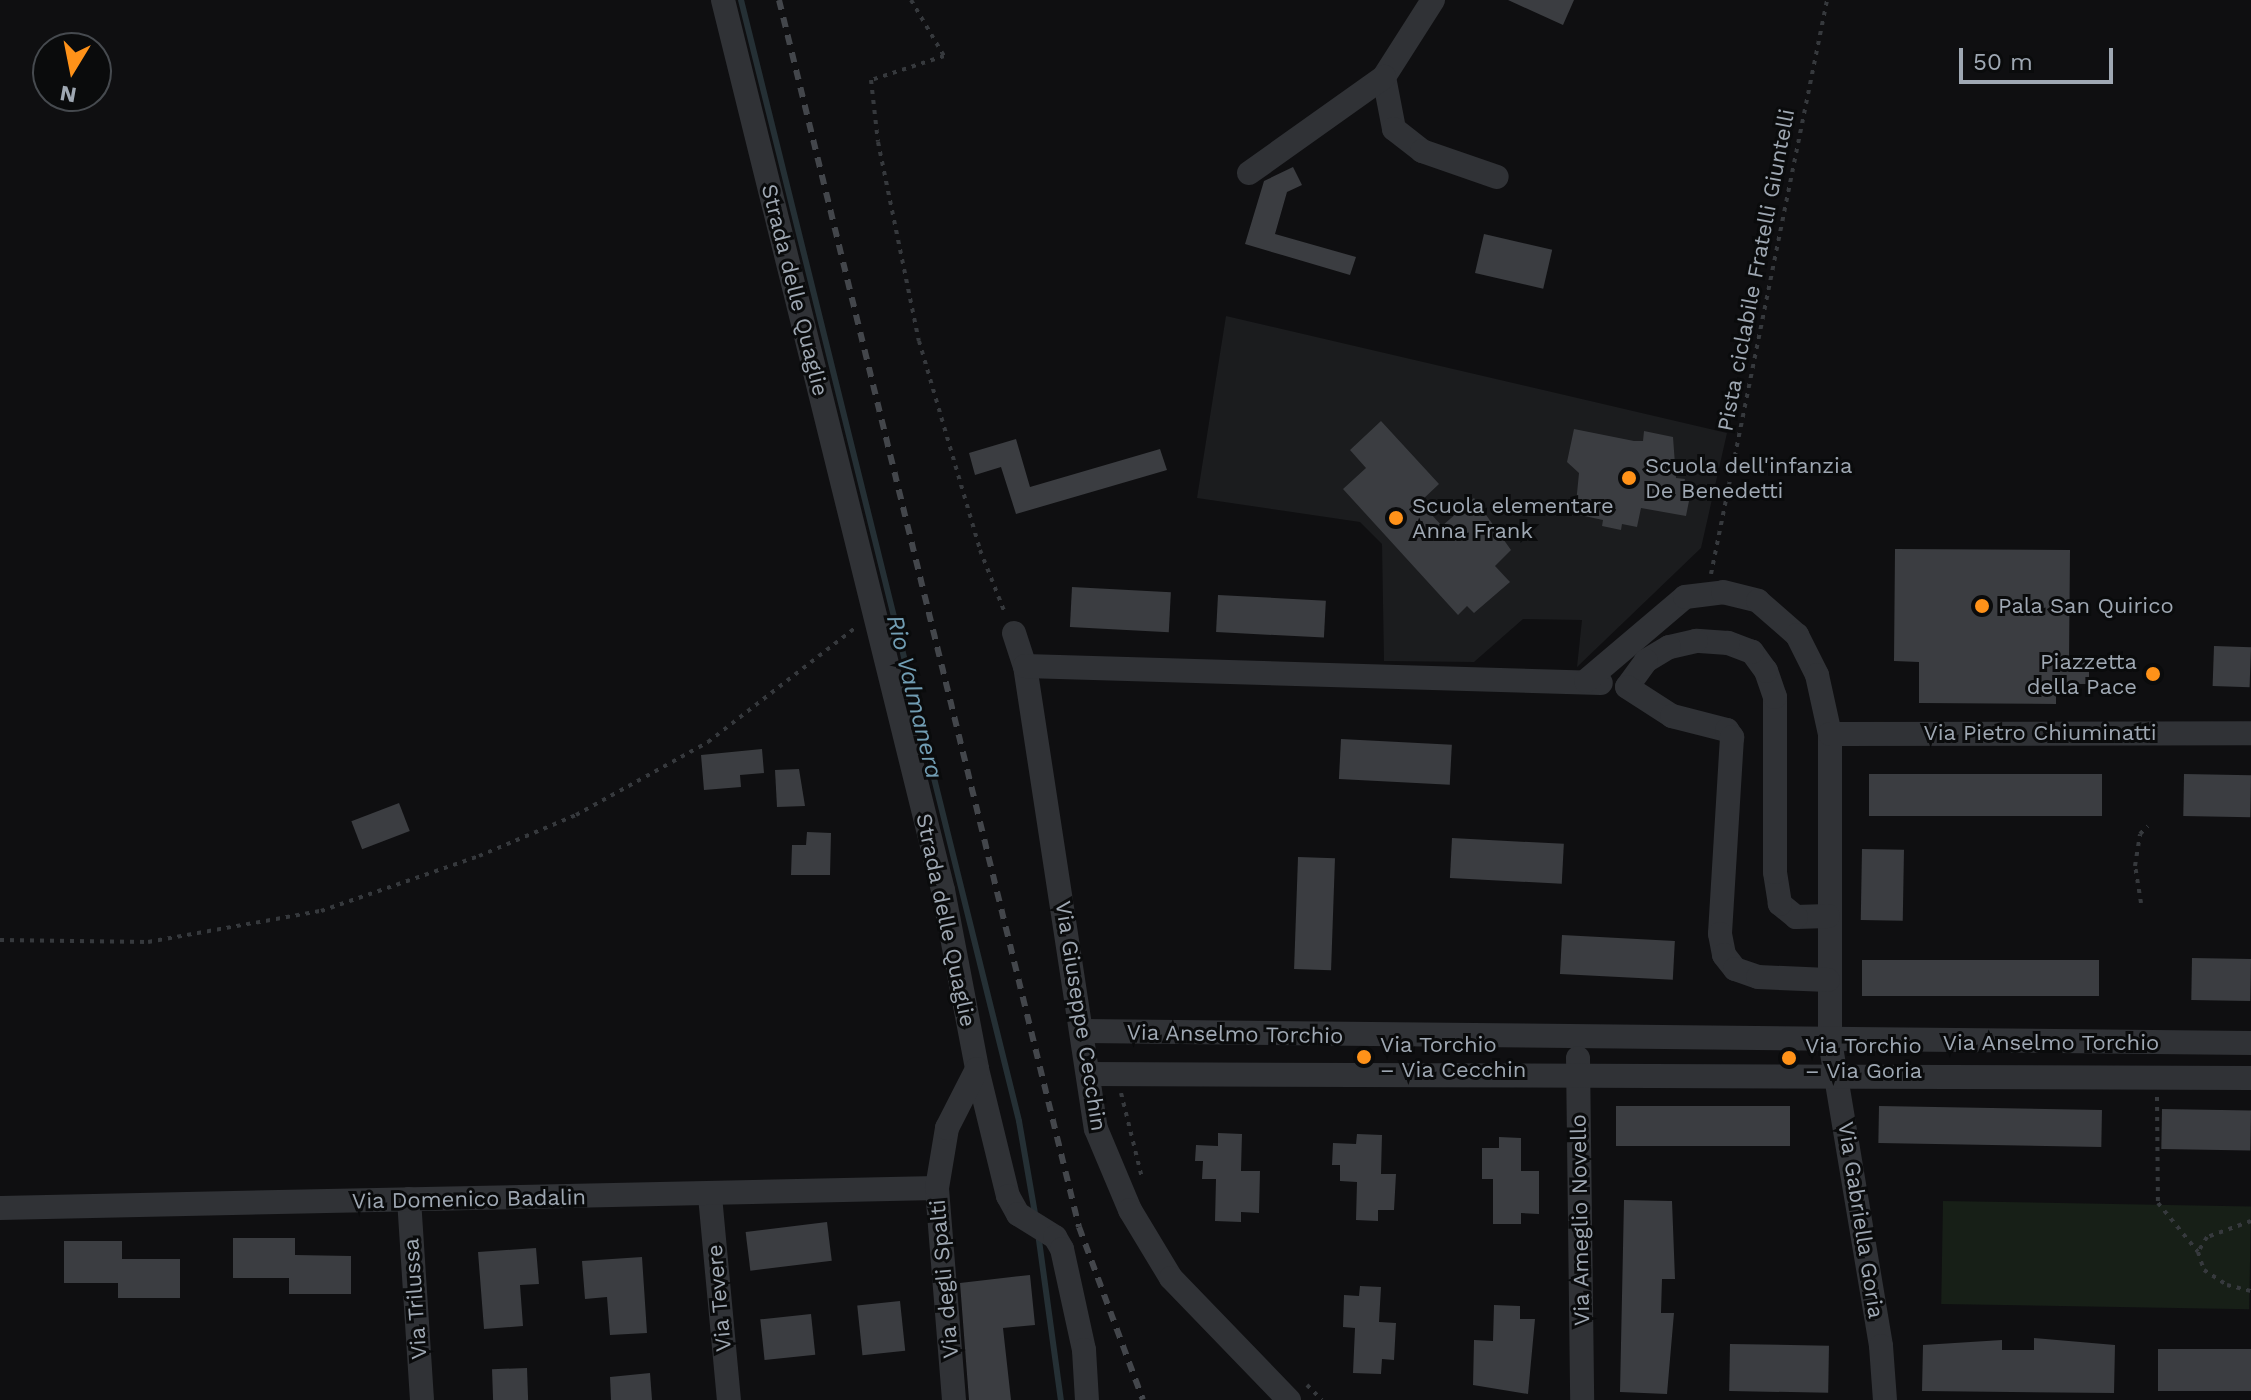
<!DOCTYPE html>
<html>
<head>
<meta charset="utf-8">
<style>
  body { margin:0 }
  #map { position:relative; width:2251px; height:1400px; overflow:hidden; background:#0f0f11; font-family:"Work Sans",sans-serif }
  div>[style] { position:absolute }
  [style*='--x'] { left:calc(var(--x)*1px); top:calc(var(--y)*1px); width:calc(var(--w)*1px); rotate:calc(var(--a)*1deg) }
  .built>* { inset:0; background:#1b1c1e }
  .green>* { inset:0; background:#171f17; transform-origin:0 0 }
  .stream>* { height:6px; margin:-3px; padding:0 3px; transform-origin:3px; border-radius:3px; background:#253035 }
  .building>* { inset:0; background:#3b3d41; transform-origin:0 0 }
  .path>* { height:4px; margin-top:-2px; transform-origin:0; background:repeating-linear-gradient(90deg,#36393d 0 4px,transparent 0 10px) }
  .minor>* { height:24px; margin:-12px; padding:0 12px; transform-origin:12px; border-radius:12px; background:#303236 }
  .rail>* { height:6px; margin-top:-3px; transform-origin:0; background:repeating-linear-gradient(90deg,#43464b 0 10px,transparent 0 18px) }
  .dots>* { width:22px; height:22px; translate:-50% -50%; box-sizing:border-box; border:4px solid #0a0b0c; border-radius:50% }
  span { translate:-50% -50%; white-space:nowrap; text-align:center; line-height:1.15; -webkit-text-stroke:6px #0a0b0c; paint-order:stroke }
  .street-label { font-size:22px; color:#9fa8b3 }
  .poi-label { font-size:22px; color:#9fa8b3 }
  .left { translate:0 -50%; text-align:left }
  .right { translate:-100% -50%; text-align:right }
  .water-label { font-size:24px; color:#719db3; font-style:italic }
  .north { position:absolute; left:32px; top:32px; width:80px; height:80px; box-sizing:border-box; background:#0a0b0c; border:2px solid #464a4f; border-radius:50%; rotate:190deg; font-size:22px; font-weight:700; line-height:32px; text-align:center; color:#9fa8b3 }
  .north::after { content:''; display:block; margin:auto; width:28px; height:36px; background:#ff9219; clip-path:polygon(50% 0,100% 100%,50% 72%,0 100%) }
  .scale { position:absolute; left:1959px; top:48px; width:154px; height:36px; box-sizing:border-box; border:4px solid #9fa8b3; border-top:0; padding-left:10px; font-size:24px; line-height:28px; white-space:nowrap; color:#9fa8b3; -webkit-text-stroke:6px #0a0b0c; paint-order:stroke }
</style>
</head>
<body>
<div id="map">
  <div class="built">
    <i style="clip-path:polygon(1226px 316px,1727px 433px,1701px 548px,1577px 667px,1582px 620px,1523px 619px,1474px 662px,1384px 661px,1382px 544px,1360px 522px,1197px 498px)"></i>
  </div>
  <div class="green">
    <i style="left:1943px;top:1201px;width:308px;height:103px;rotate:1deg"></i>
  </div>
  <div class="stream">
    <i style="--x:741;--y:0;--w:1155;--a:76.07"></i>
    <i style="--x:1019;--y:1121;--w:94;--a:80.2"></i>
    <i style="--x:1038;--y:1233;--w:169;--a:82.2"></i>
  </div>
  <div class="building">
    <i style="clip-path:polygon(1508px 0,1574px 0,1563px 25px)"></i>
    <i style="clip-path:polygon(1293px 167px,1302px 185px,1287px 192px,1275px 234px,1356px 257px,1350px 275px,1245px 244px,1264px 181px)"></i>
    <i style="left:1484px;top:234px;width:70px;height:40px;rotate:13deg"></i>
    <i style="clip-path:polygon(1381px 421px,1439px 484px,1420px 502px,1442px 526px,1474px 498px,1511px 550px,1495px 566px,1510px 582px,1474px 613px,1467px 606px,1458px 615px,1343px 489px,1366px 468px,1350px 450px)"></i>
    <i style="clip-path:polygon(1574px 429px,1634px 441px,1643px 441px,1644px 431px,1673px 437px,1676px 478px,1685px 479px,1681px 499px,1689px 501px,1686px 516px,1641px 508px,1637px 527px,1622px 524px,1621px 530px,1602px 526px,1603px 520px,1575px 514px,1579px 473px,1567px 462px)"></i>
    <i style="clip-path:polygon(1016px 439px,1030px 487px,1160px 449px,1167px 470px,1016px 514px,1001px 467px,975px 475px,969px 453px)"></i>
    <i style="clip-path:polygon(1895px 549px,2070px 550px,2069px 661px,2089px 661px,2089px 684px,2056px 684px,2056px 704px,1919px 703px,1919px 662px,1894px 661px)"></i>
    <i style="left:1072px;top:587px;width:99px;height:40px;rotate:3deg"></i>
    <i style="left:1218px;top:595px;width:108px;height:37px;rotate:3deg"></i>
    <i style="left:2214px;top:646px;width:37px;height:40px;rotate:2deg"></i>
    <i style="left:1341px;top:739px;width:111px;height:40px;rotate:3deg"></i>
    <i style="clip-path:polygon(762px 749px,764px 773px,740px 775px,741px 787px,704px 790px,701px 755px)"></i>
    <i style="clip-path:polygon(799px 769px,805px 806px,777px 807px,775px 770px)"></i>
    <i style="left:1869px;top:774px;width:233px;height:42px"></i>
    <i style="left:2184px;top:774px;width:67px;height:42px;rotate:1deg"></i>
    <i style="left:399px;top:803px;width:30px;height:51px;rotate:69deg"></i>
    <i style="clip-path:polygon(807px 832px,831px 833px,830px 875px,791px 875px,792px 845px,806px 845px)"></i>
    <i style="left:1452px;top:838px;width:112px;height:40px;rotate:3deg"></i>
    <i style="left:1862px;top:849px;width:42px;height:71px;rotate:1deg"></i>
    <i style="left:1298px;top:857px;width:37px;height:112px;rotate:2deg"></i>
    <i style="left:1562px;top:935px;width:113px;height:39px;rotate:3deg"></i>
    <i style="left:2192px;top:958px;width:59px;height:42px;rotate:1deg"></i>
    <i style="left:1862px;top:960px;width:237px;height:36px"></i>
    <i style="left:1790px;top:1106px;width:40px;height:174px;rotate:90deg"></i>
    <i style="left:1879px;top:1106px;width:223px;height:37px;rotate:1deg"></i>
    <i style="left:2162px;top:1109px;width:89px;height:40px;rotate:1deg"></i>
    <i style="clip-path:polygon(1218px 1133px,1242px 1134px,1241px 1171px,1260px 1171px,1259px 1213px,1241px 1212px,1241px 1222px,1215px 1221px,1216px 1179px,1202px 1179px,1203px 1161px,1195px 1161px,1196px 1145px,1218px 1146px)"></i>
    <i style="clip-path:polygon(1357px 1134px,1382px 1135px,1381px 1174px,1396px 1174px,1394px 1210px,1378px 1210px,1378px 1221px,1356px 1220px,1357px 1182px,1340px 1181px,1340px 1165px,1332px 1165px,1333px 1143px,1356px 1144px)"></i>
    <i style="clip-path:polygon(1499px 1137px,1521px 1138px,1521px 1171px,1539px 1171px,1539px 1214px,1521px 1213px,1521px 1224px,1493px 1224px,1493px 1179px,1482px 1179px,1482px 1148px,1499px 1148px)"></i>
    <i style="clip-path:polygon(1624px 1200px,1672px 1201px,1675px 1279px,1662px 1279px,1661px 1313px,1674px 1313px,1667px 1394px,1620px 1392px)"></i>
    <i style="left:827px;top:1222px;width:39px;height:82px;rotate:83deg"></i>
    <i style="clip-path:polygon(233px 1238px,295px 1238px,295px 1255px,351px 1256px,351px 1294px,289px 1294px,289px 1278px,233px 1278px)"></i>
    <i style="clip-path:polygon(64px 1241px,122px 1241px,122px 1259px,180px 1259px,180px 1298px,118px 1298px,118px 1283px,64px 1283px)"></i>
    <i style="clip-path:polygon(536px 1248px,539px 1284px,520px 1285px,523px 1326px,484px 1329px,478px 1252px)"></i>
    <i style="clip-path:polygon(642px 1257px,647px 1333px,610px 1335px,607px 1297px,585px 1299px,582px 1261px)"></i>
    <i style="clip-path:polygon(1030px 1275px,1035px 1325px,1003px 1328px,1011px 1400px,969px 1400px,960px 1283px)"></i>
    <i style="clip-path:polygon(1360px 1286px,1381px 1287px,1379px 1322px,1396px 1323px,1394px 1360px,1382px 1359px,1381px 1374px,1353px 1373px,1355px 1328px,1343px 1327px,1344px 1295px,1359px 1296px)"></i>
    <i style="left:900px;top:1301px;width:50px;height:43px;rotate:84deg"></i>
    <i style="clip-path:polygon(1494px 1305px,1520px 1306px,1520px 1319px,1535px 1319px,1528px 1394px,1473px 1385px,1474px 1340px,1493px 1341px)"></i>
    <i style="left:811px;top:1314px;width:41px;height:51px;rotate:84deg"></i>
    <i style="clip-path:polygon(2034px 1338px,2115px 1345px,2114px 1393px,1922px 1391px,1923px 1345px,2002px 1340px,2002px 1350px,2034px 1350px)"></i>
    <i style="left:1730px;top:1344px;width:99px;height:47px;rotate:1deg"></i>
    <i style="left:2158px;top:1349px;width:93px;height:42px"></i>
    <i style="left:527px;top:1368px;width:32px;height:35px;rotate:88deg"></i>
    <i style="clip-path:polygon(650px 1373px,652px 1400px,611px 1400px,610px 1377px)"></i>
  </div>
  <div class="path">
    <i style="--x:911;--y:0;--w:65;--a:59.5"></i>
    <i style="--x:944;--y:56;--w:77;--a:161.8"></i>
    <i style="--x:871;--y:80;--w:62;--a:83.6"></i>
    <i style="--x:878;--y:142;--w:203;--a:78.4"></i>
    <i style="--x:919;--y:341;--w:218;--a:73.7"></i>
    <i style="--x:980;--y:550;--w:68;--a:68.4"></i>
    <i style="--x:1711;--y:574;--w:586;--a:-78.57"></i>
    <i style="--x:2141;--y:903;--w:37;--a:-99"></i>
    <i style="--x:2135;--y:866;--w:32;--a:-81"></i>
    <i style="--x:2140;--y:834;--w:11;--a:-45"></i>
    <i style="--x:0;--y:940;--w:148;--a:0.8"></i>
    <i style="--x:148;--y:942;--w:176;--a:-10.2"></i>
    <i style="--x:321;--y:911;--w:167;--a:-19.2"></i>
    <i style="--x:479;--y:856;--w:105;--a:-22.9"></i>
    <i style="--x:576;--y:815;--w:151;--a:-28.9"></i>
    <i style="--x:708;--y:742;--w:186;--a:-37.8"></i>
    <i style="--x:1121;--y:1093;--w:88;--a:76.1"></i>
    <i style="--x:2157;--y:1097;--w:106;--a:89.5"></i>
    <i style="--x:2158;--y:1203;--w:63;--a:50.8"></i>
    <i style="--x:2251;--y:1221;--w:47;--a:160"></i>
    <i style="--x:2207;--y:1237;--w:17;--a:121"></i>
    <i style="--x:2198;--y:1252;--w:19;--a:72"></i>
    <i style="--x:2204;--y:1270;--w:27;--a:33"></i>
    <i style="--x:2227;--y:1285;--w:25;--a:14"></i>
    <i style="--x:1307;--y:1385;--w:21;--a:45"></i>
  </div>
  <div class="minor">
    <i style="--x:723;--y:0;--w:917;--a:76.12"></i>
    <i style="--x:943;--y:890;--w:182;--a:79.2"></i>
    <i style="--x:977;--y:1069;--w:131;--a:76.3"></i>
    <i style="--x:1008;--y:1196;--w:21;--a:61"></i>
    <i style="--x:1018;--y:1214;--w:44;--a:31.9"></i>
    <i style="--x:1055;--y:1237;--w:14;--a:60"></i>
    <i style="--x:1062;--y:1249;--w:103;--a:77.7"></i>
    <i style="--x:1084;--y:1350;--w:50;--a:86.6"></i>
    <i style="--x:1433;--y:0;--w:91;--a:122.5"></i>
    <i style="--x:1384;--y:77;--w:53;--a:79.1"></i>
    <i style="--x:1394;--y:129;--w:36;--a:38"></i>
    <i style="--x:1422;--y:151;--w:79;--a:19.1"></i>
    <i style="--x:1249;--y:173;--w:166;--a:-35.4"></i>
    <i style="--x:1014;--y:633;--w:35;--a:72"></i>
    <i style="--x:1025;--y:666;--w:468;--a:81.3"></i>
    <i style="--x:1096;--y:1129;--w:88;--a:67.2"></i>
    <i style="--x:1130;--y:1210;--w:79;--a:58.9"></i>
    <i style="--x:1171;--y:1278;--w:170;--a:46"></i>
    <i style="--x:1025;--y:666;--w:576;--a:1.69"></i>
    <i style="--x:1586;--y:681;--w:130;--a:-40.3"></i>
    <i style="--x:1685;--y:597;--w:38;--a:-7"></i>
    <i style="--x:1723;--y:592;--w:36;--a:14"></i>
    <i style="--x:1758;--y:601;--w:52;--a:41.1"></i>
    <i style="--x:1797;--y:635;--w:45;--a:63.4"></i>
    <i style="--x:1817;--y:675;--w:60;--a:77.6"></i>
    <i style="--x:1830;--y:734;--w:307;--a:90"></i>
    <i style="--x:1830;--y:1041;--w:309;--a:80.5"></i>
    <i style="--x:1881;--y:1346;--w:54;--a:85.8"></i>
    <i style="--x:1830;--y:734;--w:421;--a:-0.1"></i>
    <i style="--x:1828;--y:916;--w:32;--a:178"></i>
    <i style="--x:1796;--y:917;--w:21;--a:-141"></i>
    <i style="--x:1780;--y:904;--w:32;--a:-99"></i>
    <i style="--x:1775;--y:872;--w:175;--a:-90"></i>
    <i style="--x:1775;--y:697;--w:28;--a:-109"></i>
    <i style="--x:1766;--y:671;--w:24;--a:-126"></i>
    <i style="--x:1752;--y:652;--w:26;--a:-159"></i>
    <i style="--x:1728;--y:643;--w:32;--a:-176"></i>
    <i style="--x:1696;--y:641;--w:28;--a:167"></i>
    <i style="--x:1669;--y:647;--w:27;--a:149"></i>
    <i style="--x:1646;--y:661;--w:32;--a:126"></i>
    <i style="--x:1627;--y:687;--w:54;--a:32.8"></i>
    <i style="--x:1672;--y:716;--w:57;--a:14.3"></i>
    <i style="--x:1727;--y:730;--w:9;--a:54"></i>
    <i style="--x:1732;--y:737;--w:197;--a:93.5"></i>
    <i style="--x:1720;--y:934;--w:21;--a:79"></i>
    <i style="--x:1724;--y:955;--w:18;--a:52"></i>
    <i style="--x:1735;--y:969;--w:24;--a:19"></i>
    <i style="--x:1758;--y:977;--w:70;--a:2.5"></i>
    <i style="--x:1084;--y:1031;--w:1167;--a:0.59"></i>
    <i style="--x:1578;--y:1058;--w:342;--a:89.3"></i>
    <i style="--x:1089;--y:1074;--w:1162;--a:0.2"></i>
    <i style="--x:710;--y:1196;--w:205;--a:84.7"></i>
    <i style="--x:409;--y:1199;--w:201;--a:86.3"></i>
    <i style="--x:0;--y:1208;--w:937;--a:-1.22"></i>
    <i style="--x:954;--y:1400;--w:213;--a:-94.6"></i>
    <i style="--x:937;--y:1188;--w:61;--a:-80.5"></i>
    <i style="--x:947;--y:1128;--w:66;--a:-63"></i>
  </div>
  <div class="rail">
    <i style="--x:779;--y:0;--w:1263;--a:76.26"></i>
    <i style="--x:1079;--y:1227;--w:184;--a:69.7"></i>
  </div>
  <div class="dots">
    <i style="left:1629px;top:478px;background:#ff9219"></i>
    <i style="left:1396px;top:518px;background:#ff9219"></i>
    <i style="left:1982px;top:606px;background:#ff9219"></i>
    <i style="left:2153px;top:674px;background:#ff9219"></i>
    <i style="left:1364px;top:1057px;background:#ff9219"></i>
    <i style="left:1789px;top:1058px;background:#ff9219"></i>
  </div>
  <div class="street-label">
    <span style="left:1756px;top:270px;rotate:-79deg">Pista ciclabile Fratelli Giuntelli</span>
    <span style="left:795px;top:290px;rotate:76deg">Strada delle Quaglie</span>
    <span style="left:2040px;top:733px">Via Pietro Chiuminatti</span>
    <span style="left:946px;top:920px;rotate:78deg">Strada delle Quaglie</span>
    <span style="left:1081px;top:1016px;rotate:81deg">Via Giuseppe Cecchin</span>
    <span style="left:1235px;top:1034px;rotate:1deg">Via Anselmo Torchio</span>
    <span style="left:2051px;top:1043px">Via Anselmo Torchio</span>
    <span style="left:469px;top:1199px;rotate:-1deg">Via Domenico Badalin</span>
    <span style="left:1580px;top:1220px;rotate:-91deg">Via Ameglio Novello</span>
    <span style="left:1861px;top:1220px;rotate:81deg">Via Gabriella Goria</span>
    <span style="left:944px;top:1279px;rotate:-95deg">Via degli Spalti</span>
    <span style="left:719px;top:1298px;rotate:-95deg">Via Tevere</span>
    <span style="left:415px;top:1299px;rotate:-94deg">Via Trilussa</span>
  </div>
  <div class="poi-label">
    <span class="left" style="left:1645px;top:478px">Scuola dell'infanzia<br>De Benedetti</span>
    <span class="left" style="left:1412px;top:518px">Scuola elementare<br>Anna Frank</span>
    <span class="left" style="left:1998px;top:606px">Pala San Quirico</span>
    <span class="right" style="left:2137px;top:674px">Piazzetta<br>della Pace</span>
    <span class="left" style="left:1380px;top:1057px">Via Torchio<br>– Via Cecchin</span>
    <span class="left" style="left:1805px;top:1058px">Via Torchio<br>– Via Goria</span>
  </div>
  <div class="water-label">
    <span style="left:914px;top:697px;rotate:76deg">Rio Valmanera</span>
  </div>
  <div class="north">N</div>
  <div class="scale">50 m</div>
</div>
</body>
</html>
